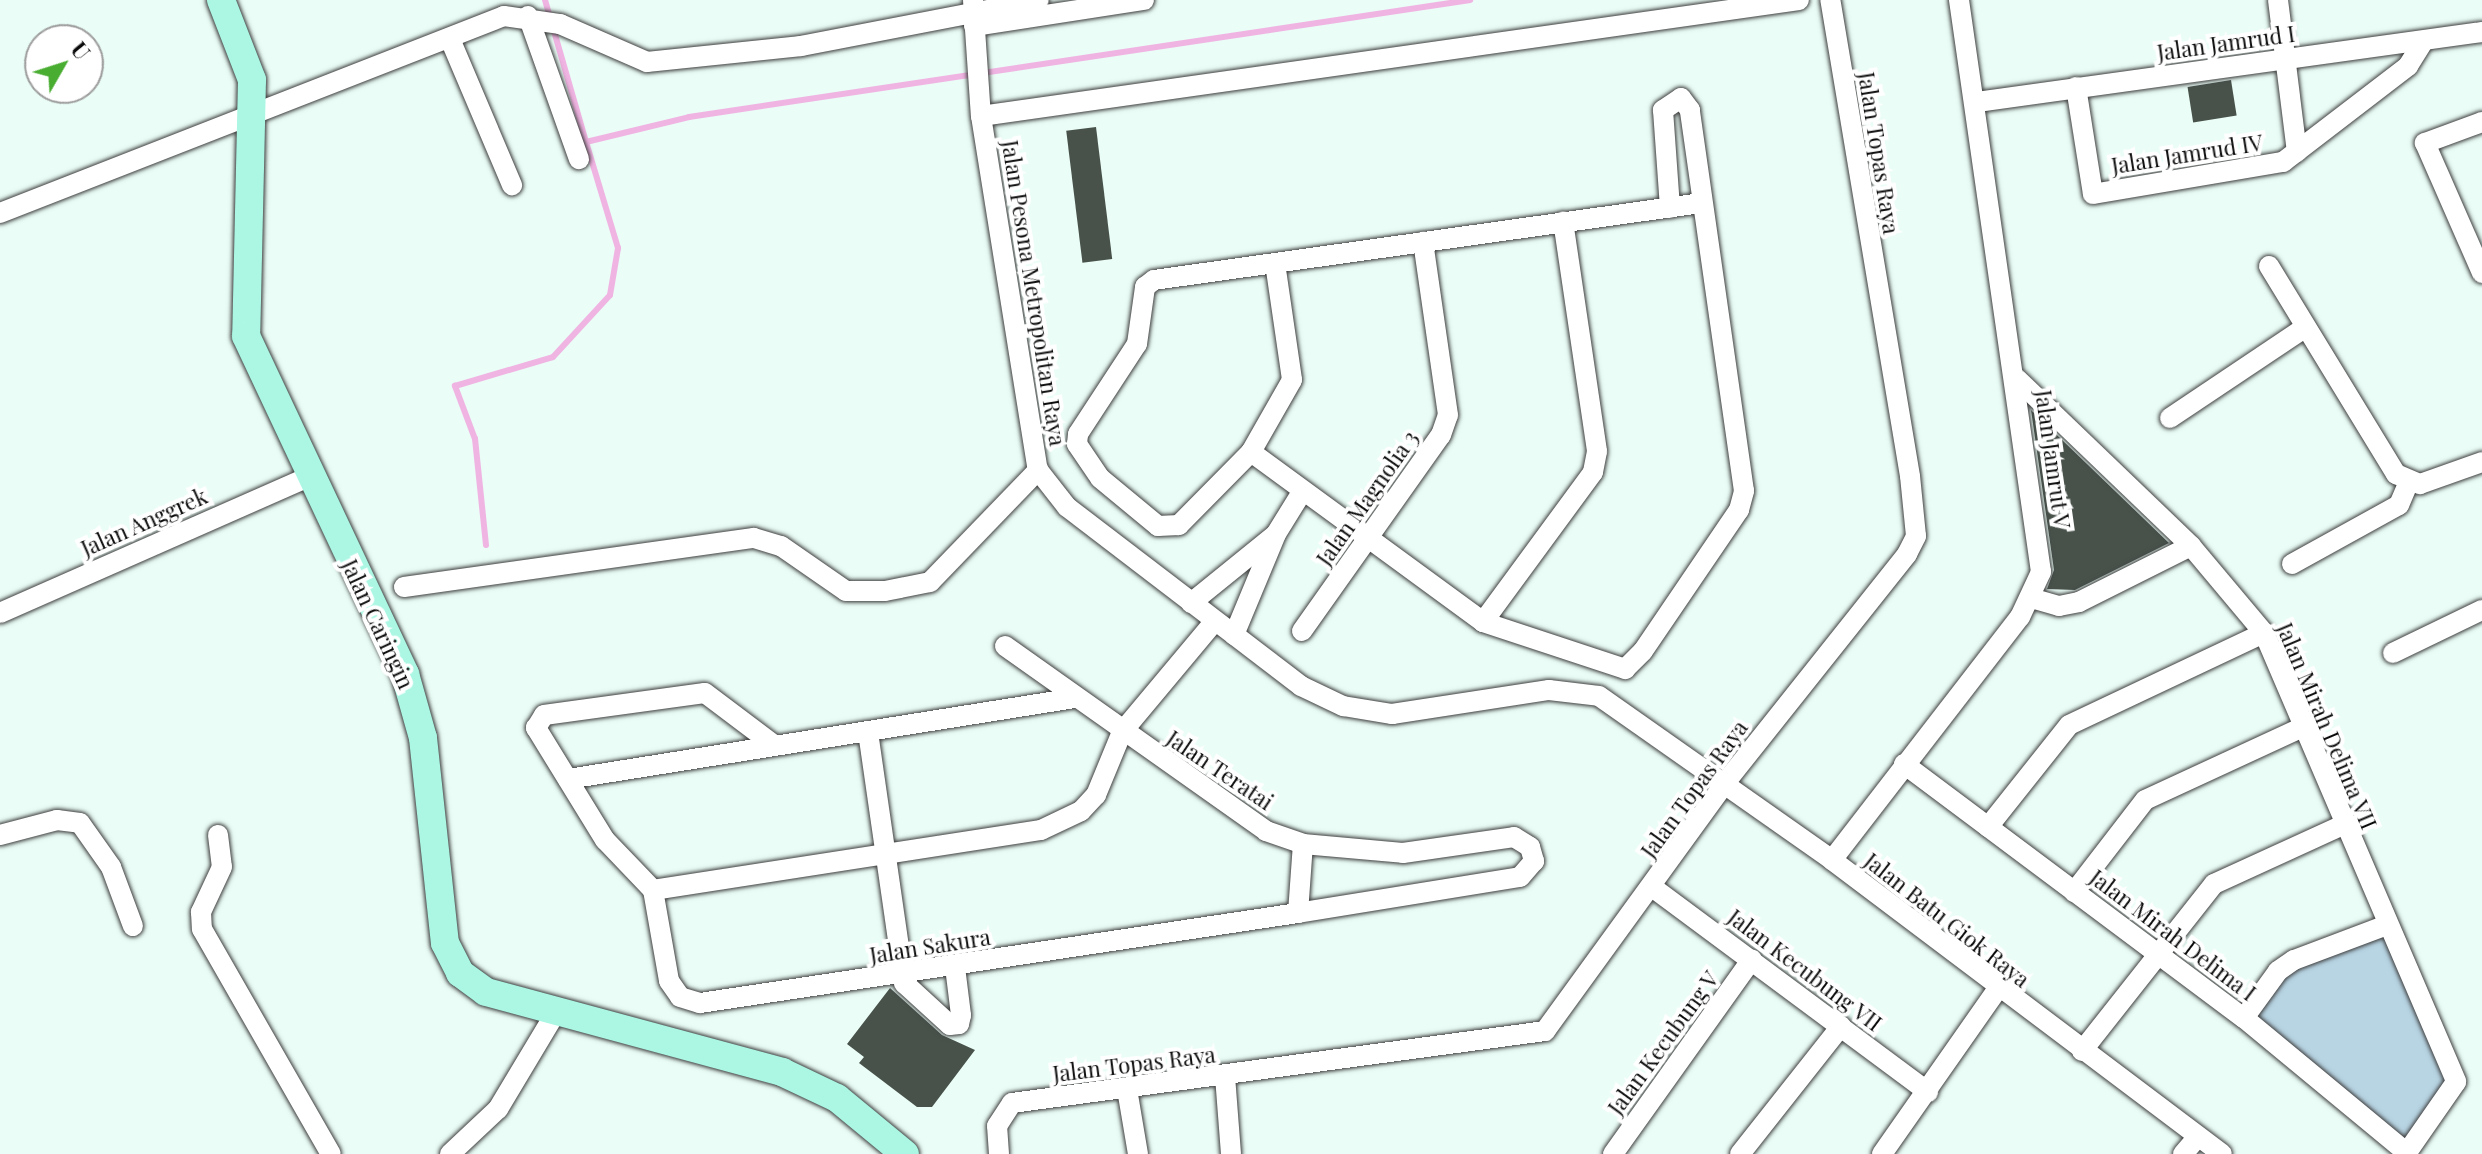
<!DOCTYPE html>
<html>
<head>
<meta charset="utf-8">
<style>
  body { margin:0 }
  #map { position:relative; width:2482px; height:1154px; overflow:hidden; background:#eafdf7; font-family:"Playfair Display",serif }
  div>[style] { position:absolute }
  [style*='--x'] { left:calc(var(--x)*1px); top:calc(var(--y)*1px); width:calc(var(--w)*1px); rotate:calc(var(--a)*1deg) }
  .green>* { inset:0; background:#b8d5e4 }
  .stream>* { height:6px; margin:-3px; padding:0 3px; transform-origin:3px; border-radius:3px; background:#f0b4e2 }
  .building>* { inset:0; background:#48524b; transform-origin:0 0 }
  .roads { filter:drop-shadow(0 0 2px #3e3e3e) drop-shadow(0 0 2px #3e3e3e) }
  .street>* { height:20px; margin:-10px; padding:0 10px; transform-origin:10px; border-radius:10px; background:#fff }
  .secondary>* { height:28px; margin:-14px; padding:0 14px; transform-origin:14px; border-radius:14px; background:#abf7e4 }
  span { translate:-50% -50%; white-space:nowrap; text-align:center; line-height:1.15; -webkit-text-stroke:8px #fff; paint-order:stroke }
  .street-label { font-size:22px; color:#0b0b0b }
  .north { position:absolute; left:24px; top:24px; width:80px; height:80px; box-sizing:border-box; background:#fff; border:2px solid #9d9d9d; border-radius:50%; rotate:51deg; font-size:22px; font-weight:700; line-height:32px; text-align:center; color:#0b0b0b }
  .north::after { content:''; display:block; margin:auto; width:28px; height:36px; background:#49ad31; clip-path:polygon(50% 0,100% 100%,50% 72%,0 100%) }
</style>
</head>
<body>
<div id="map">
  <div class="green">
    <i style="clip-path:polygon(2387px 925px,2452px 1071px,2407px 1153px,2244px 1018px,2278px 971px)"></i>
  </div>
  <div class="stream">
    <i style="--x:545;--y:0;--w:148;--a:73.9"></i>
    <i style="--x:586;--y:142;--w:106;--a:-13.6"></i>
    <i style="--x:689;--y:117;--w:790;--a:-8.52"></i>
    <i style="--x:486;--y:545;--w:107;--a:-95.9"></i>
    <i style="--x:475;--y:439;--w:57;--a:-110.7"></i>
    <i style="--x:455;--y:386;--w:102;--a:-16.5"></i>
    <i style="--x:553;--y:357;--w:84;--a:-47.4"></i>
    <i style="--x:610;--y:295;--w:48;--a:-80.3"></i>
    <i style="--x:618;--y:248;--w:111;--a:-106.8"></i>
  </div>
  <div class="building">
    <i style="left:2231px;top:80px;width:36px;height:44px;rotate:81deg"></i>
    <i style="left:1096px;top:127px;width:133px;height:30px;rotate:83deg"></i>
    <i style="clip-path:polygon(2031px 410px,2169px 543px,2075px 590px,2047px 589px,2054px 570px)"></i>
    <i style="clip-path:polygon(890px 988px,942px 1035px,975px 1050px,932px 1107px,917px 1107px,859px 1063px,864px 1057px,847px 1044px)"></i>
  </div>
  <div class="roads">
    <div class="street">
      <i style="--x:973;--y:0;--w:116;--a:86.1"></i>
      <i style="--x:981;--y:116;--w:359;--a:80.9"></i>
      <i style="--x:1038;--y:470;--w:47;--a:51.9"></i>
      <i style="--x:1067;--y:507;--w:295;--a:37.4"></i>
      <i style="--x:1301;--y:686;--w:47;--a:25.5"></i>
      <i style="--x:1343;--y:706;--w:50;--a:9.3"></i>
      <i style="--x:1392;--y:714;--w:159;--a:-8.7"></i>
      <i style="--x:1549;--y:690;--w:50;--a:6.8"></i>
      <i style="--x:1599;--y:696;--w:285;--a:35.1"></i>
      <i style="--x:1832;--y:860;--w:488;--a:37"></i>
      <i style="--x:2278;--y:0;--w:153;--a:82.9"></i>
      <i style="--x:528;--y:16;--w:152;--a:70.4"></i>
      <i style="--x:974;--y:26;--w:172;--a:-8.7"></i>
      <i style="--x:450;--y:39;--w:159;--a:67"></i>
      <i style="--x:2076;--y:87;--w:108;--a:81"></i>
      <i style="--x:2093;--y:194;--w:193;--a:-9.6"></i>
      <i style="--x:2283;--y:162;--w:158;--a:-37.5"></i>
      <i style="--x:2408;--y:66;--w:28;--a:-58"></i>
      <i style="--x:1977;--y:102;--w:510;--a:-7.89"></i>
      <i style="--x:981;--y:116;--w:826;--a:-8.07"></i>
      <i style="--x:2482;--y:122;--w:61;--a:159.8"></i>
      <i style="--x:2425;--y:143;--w:142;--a:66.3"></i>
      <i style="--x:0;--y:213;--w:541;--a:-21.35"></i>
      <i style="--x:504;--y:16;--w:57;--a:8.1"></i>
      <i style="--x:560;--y:24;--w:95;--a:23.6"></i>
      <i style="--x:647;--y:62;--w:155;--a:-5.9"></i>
      <i style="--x:801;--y:46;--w:242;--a:-10.9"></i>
      <i style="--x:1275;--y:263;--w:118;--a:81.7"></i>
      <i style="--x:1292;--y:380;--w:83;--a:119.7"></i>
      <i style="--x:1251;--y:452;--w:103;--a:134.6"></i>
      <i style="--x:1179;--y:525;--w:21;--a:177"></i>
      <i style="--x:1158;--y:526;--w:75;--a:-140.4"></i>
      <i style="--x:1100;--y:478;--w:41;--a:-124.1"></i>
      <i style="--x:1077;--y:444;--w:10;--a:-84"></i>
      <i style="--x:1078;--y:434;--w:108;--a:-56.8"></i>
      <i style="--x:1137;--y:344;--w:58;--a:-82"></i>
      <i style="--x:1145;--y:287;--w:11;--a:-38"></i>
      <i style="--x:1154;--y:280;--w:552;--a:-8.01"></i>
      <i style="--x:2269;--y:266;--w:244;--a:58.6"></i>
      <i style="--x:2396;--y:474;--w:26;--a:23"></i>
      <i style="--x:2420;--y:484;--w:66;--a:-19.5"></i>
      <i style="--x:2017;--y:379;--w:241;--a:43.8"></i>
      <i style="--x:2191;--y:546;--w:114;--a:50"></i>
      <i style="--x:2264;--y:633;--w:488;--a:66.8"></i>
      <i style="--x:2456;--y:1082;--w:88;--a:124.8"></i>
      <i style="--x:2170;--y:418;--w:160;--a:-33.8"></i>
      <i style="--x:1251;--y:452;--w:288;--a:36.2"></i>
      <i style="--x:1483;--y:622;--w:150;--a:18.3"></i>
      <i style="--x:1625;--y:669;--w:25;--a:-45"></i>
      <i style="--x:1643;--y:651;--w:171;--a:-55.8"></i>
      <i style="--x:1739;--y:510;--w:20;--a:-75"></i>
      <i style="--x:1744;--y:491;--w:385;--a:-98.1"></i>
      <i style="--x:1690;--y:110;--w:15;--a:-127"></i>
      <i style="--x:1681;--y:98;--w:22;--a:146"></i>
      <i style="--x:1663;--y:110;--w:98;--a:85.9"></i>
      <i style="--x:2292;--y:564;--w:122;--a:-28.9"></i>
      <i style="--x:2399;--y:505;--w:23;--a:-67"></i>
      <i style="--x:404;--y:587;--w:353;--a:-8"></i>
      <i style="--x:754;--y:538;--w:28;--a:17"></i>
      <i style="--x:781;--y:546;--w:79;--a:34.7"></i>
      <i style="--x:846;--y:591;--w:39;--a:0"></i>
      <i style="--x:885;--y:591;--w:46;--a:-11.3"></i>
      <i style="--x:930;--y:582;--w:156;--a:-46"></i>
      <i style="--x:2031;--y:598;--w:29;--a:16"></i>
      <i style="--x:2059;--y:606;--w:20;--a:-11"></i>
      <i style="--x:2079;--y:602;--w:125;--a:-26.6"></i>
      <i style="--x:1191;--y:603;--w:108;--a:-39"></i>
      <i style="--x:0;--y:613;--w:338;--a:-23.8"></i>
      <i style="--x:1483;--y:622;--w:186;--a:-53.7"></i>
      <i style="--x:1593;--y:472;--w:21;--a:-79"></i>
      <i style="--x:1597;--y:451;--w:232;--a:-98.4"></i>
      <i style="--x:1302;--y:631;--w:240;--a:-54.7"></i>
      <i style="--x:1441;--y:435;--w:21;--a:-71"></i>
      <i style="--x:1448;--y:415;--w:175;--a:-98.2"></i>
      <i style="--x:1234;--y:635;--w:109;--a:-67.4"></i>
      <i style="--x:1276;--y:534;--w:49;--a:-58.2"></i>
      <i style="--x:1005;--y:646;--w:320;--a:35.3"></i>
      <i style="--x:1266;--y:831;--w:39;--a:19"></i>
      <i style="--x:1303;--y:844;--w:100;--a:5.1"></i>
      <i style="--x:1403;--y:853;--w:112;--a:-8.2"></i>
      <i style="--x:1514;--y:837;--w:19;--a:32"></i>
      <i style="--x:1530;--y:847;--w:15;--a:74"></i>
      <i style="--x:1534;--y:861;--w:21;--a:131"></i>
      <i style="--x:1520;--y:877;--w:225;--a:170.8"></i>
      <i style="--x:1298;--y:913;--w:69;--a:-85.9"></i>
      <i style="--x:2393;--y:653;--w:99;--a:-25.8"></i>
      <i style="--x:868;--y:732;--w:254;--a:81.8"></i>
      <i style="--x:904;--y:983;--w:62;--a:42.4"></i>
      <i style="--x:950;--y:1025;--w:9;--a:-6"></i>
      <i style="--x:959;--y:1024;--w:9;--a:-77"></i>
      <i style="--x:961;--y:1015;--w:48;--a:-97.1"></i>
      <i style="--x:1904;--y:764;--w:424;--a:36.8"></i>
      <i style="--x:2244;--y:1018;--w:212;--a:39.6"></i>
      <i style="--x:568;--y:779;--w:513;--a:-9.08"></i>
      <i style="--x:1988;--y:827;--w:130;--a:-51.5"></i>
      <i style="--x:2069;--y:725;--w:216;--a:-25.3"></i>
      <i style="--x:0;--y:835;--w:59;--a:-14.7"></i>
      <i style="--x:57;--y:820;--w:23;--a:7"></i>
      <i style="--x:80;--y:823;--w:54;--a:54.8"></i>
      <i style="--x:111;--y:867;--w:63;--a:69.6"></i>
      <i style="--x:218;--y:835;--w:32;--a:83"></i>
      <i style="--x:222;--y:867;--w:50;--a:115"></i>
      <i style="--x:201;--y:912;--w:17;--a:87"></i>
      <i style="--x:202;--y:929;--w:259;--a:60.2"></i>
      <i style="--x:1832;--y:860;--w:307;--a:-52.3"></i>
      <i style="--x:2020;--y:617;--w:50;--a:-65"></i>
      <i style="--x:2041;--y:572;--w:578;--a:-98.16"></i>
      <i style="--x:1652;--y:887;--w:344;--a:36.6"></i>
      <i style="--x:653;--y:890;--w:92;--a:80"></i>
      <i style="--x:669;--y:981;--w:19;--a:55"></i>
      <i style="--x:680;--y:997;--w:21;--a:17"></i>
      <i style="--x:700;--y:1003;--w:605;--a:-8.56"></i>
      <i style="--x:653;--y:890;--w:393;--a:-8.8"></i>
      <i style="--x:1041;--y:830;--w:44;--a:-25.4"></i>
      <i style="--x:1081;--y:811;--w:22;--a:-47"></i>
      <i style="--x:1096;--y:795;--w:68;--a:-67.6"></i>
      <i style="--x:1122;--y:732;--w:143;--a:-50.1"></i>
      <i style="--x:653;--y:890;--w:69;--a:-133.8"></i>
      <i style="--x:605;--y:840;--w:132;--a:-121.6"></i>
      <i style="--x:536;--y:728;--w:15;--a:-58"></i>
      <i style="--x:544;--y:715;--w:162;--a:-7.8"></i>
      <i style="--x:705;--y:693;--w:86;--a:37"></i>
      <i style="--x:2074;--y:892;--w:116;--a:-52.3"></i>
      <i style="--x:2145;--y:800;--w:174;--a:-24.8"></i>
      <i style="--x:2244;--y:1018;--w:58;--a:-54.1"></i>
      <i style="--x:2278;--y:971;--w:19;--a:-35"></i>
      <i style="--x:2294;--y:960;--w:99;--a:-20.6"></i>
      <i style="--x:2082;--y:1051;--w:213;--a:-51.7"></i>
      <i style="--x:2214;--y:884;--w:142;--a:-24.6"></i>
      <i style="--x:1225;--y:1076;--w:78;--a:85.6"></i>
      <i style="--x:1127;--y:1089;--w:66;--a:80.4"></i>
      <i style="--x:450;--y:1154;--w:66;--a:-43.2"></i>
      <i style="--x:498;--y:1109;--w:113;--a:-59.1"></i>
      <i style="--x:999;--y:1154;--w:28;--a:-94"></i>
      <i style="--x:997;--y:1126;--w:27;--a:-57"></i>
      <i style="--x:1012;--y:1103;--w:538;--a:-7.69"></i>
      <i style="--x:1545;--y:1031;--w:306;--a:-54"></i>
      <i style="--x:1725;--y:783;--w:293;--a:-51.5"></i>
      <i style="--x:1907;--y:554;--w:20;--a:-63"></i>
      <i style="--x:1916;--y:536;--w:60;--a:-95.7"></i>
      <i style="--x:1910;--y:476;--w:483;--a:-99.5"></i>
      <i style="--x:1613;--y:1154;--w:239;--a:-54.5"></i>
      <i style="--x:1740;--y:1154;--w:163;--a:-51.7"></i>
      <i style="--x:1882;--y:1154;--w:200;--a:-55"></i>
      <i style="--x:2183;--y:1154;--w:23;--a:-49"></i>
    </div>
    <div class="secondary">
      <i style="--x:221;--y:0;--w:86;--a:68.8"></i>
      <i style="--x:252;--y:80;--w:256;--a:91.3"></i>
      <i style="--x:246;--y:336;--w:374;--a:64.8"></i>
      <i style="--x:405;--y:674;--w:66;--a:74.3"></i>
      <i style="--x:423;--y:738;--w:206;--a:83.9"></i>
      <i style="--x:445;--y:943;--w:34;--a:63"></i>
      <i style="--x:460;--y:973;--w:32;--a:36"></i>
      <i style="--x:486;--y:992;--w:307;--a:15.1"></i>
      <i style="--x:782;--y:1072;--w:61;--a:25.3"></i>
      <i style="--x:837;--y:1098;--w:88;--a:39.5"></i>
    </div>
  </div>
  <div class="street-label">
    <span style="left:2226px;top:43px;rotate:-8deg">Jalan Jamrud I</span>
    <span style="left:1879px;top:153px;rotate:81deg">Jalan Topas Raya</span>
    <span style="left:2187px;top:154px;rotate:-9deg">Jalan Jamrud IV</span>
    <span style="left:1034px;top:293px;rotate:81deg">Jalan Pesona Metropolitan Raya</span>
    <span style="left:2053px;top:459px;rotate:82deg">Jalan Jamrut V</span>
    <span style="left:1367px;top:498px;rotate:-55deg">Jalan Magnolia 3</span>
    <span style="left:144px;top:522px;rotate:-24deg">Jalan Anggrek</span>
    <span style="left:378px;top:624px;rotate:65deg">Jalan Caringin</span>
    <span style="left:2327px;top:726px;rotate:67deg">Jalan Mirah Delima VII</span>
    <span style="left:1220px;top:770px;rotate:34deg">Jalan Teratai</span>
    <span style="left:1694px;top:789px;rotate:-54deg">Jalan Topas Raya</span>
    <span style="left:1947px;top:920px;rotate:38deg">Jalan Batu Giok Raya</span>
    <span style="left:2173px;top:935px;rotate:37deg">Jalan Mirah Delima I</span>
    <span style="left:930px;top:946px;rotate:-9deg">Jalan Sakura</span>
    <span style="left:1805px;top:970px;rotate:37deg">Jalan Kecubung VII</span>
    <span style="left:1663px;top:1043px;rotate:-54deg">Jalan Kecubung V</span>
    <span style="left:1134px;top:1064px;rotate:-7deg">Jalan Topas Raya</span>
  </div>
  <div class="north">U</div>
</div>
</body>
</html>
